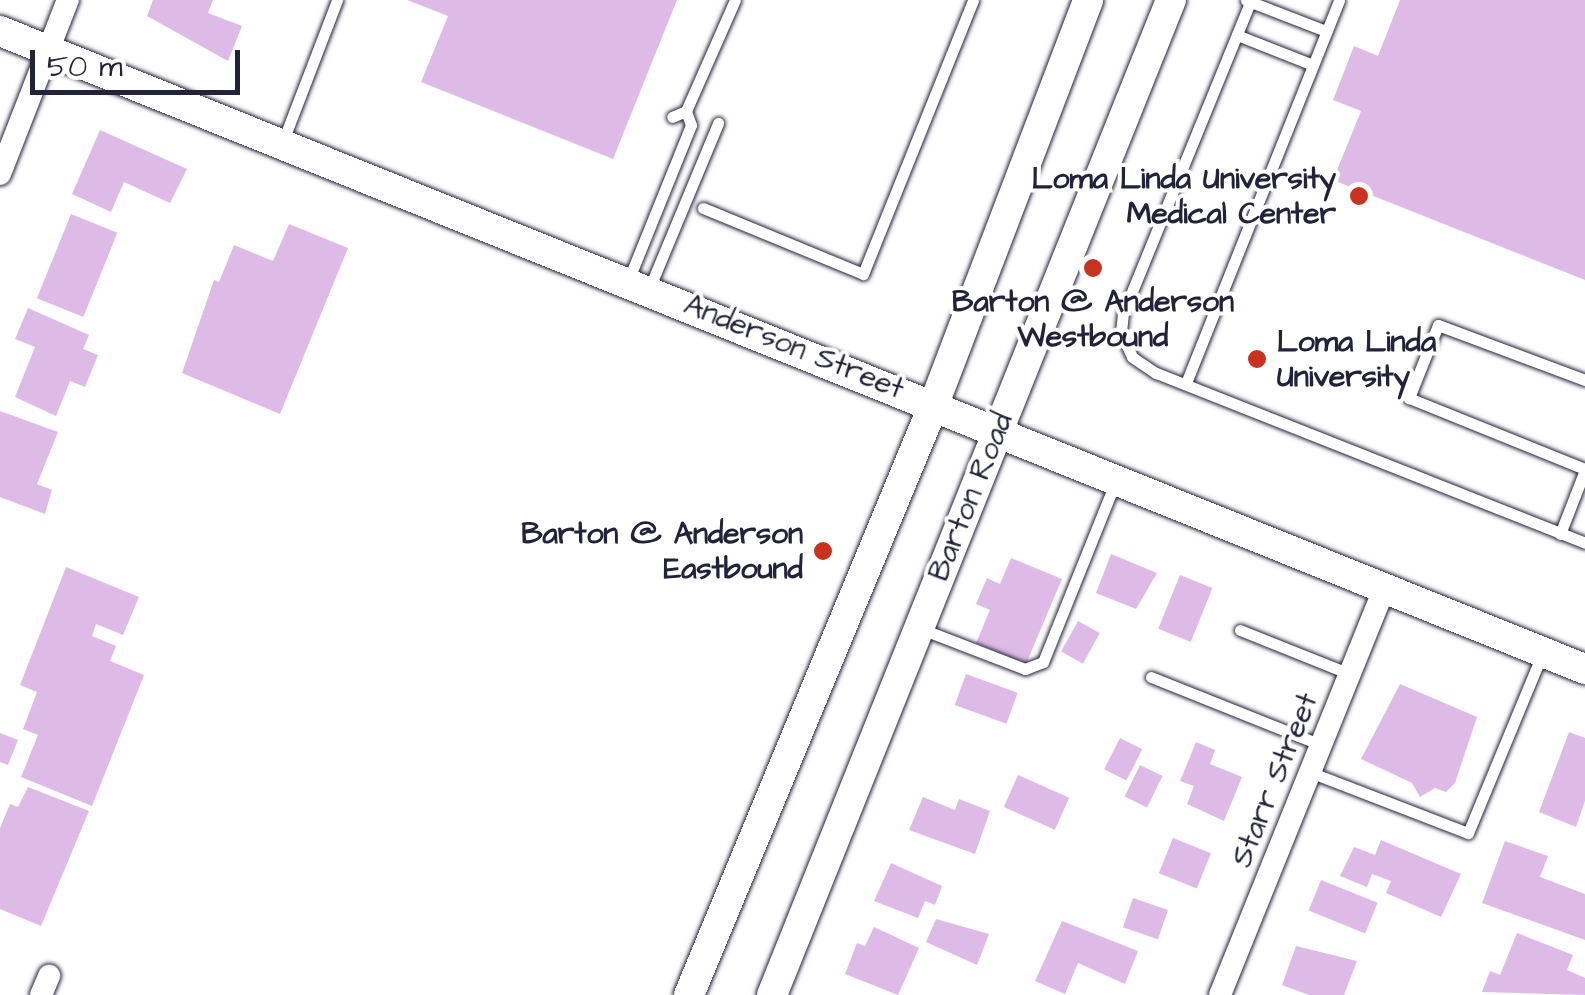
<!DOCTYPE html>
<html>
<head>
<meta charset="utf-8">
<style>
  body { margin:0 }
  #map { position:relative; width:1585px; height:995px; overflow:hidden; background:#fff; font-family:"Architects Daughter",sans-serif }
  div>[style] { position:absolute }
  [style*='--x'] { left:calc(var(--x)*1px); top:calc(var(--y)*1px); width:calc(var(--w)*1px); rotate:calc(var(--a)*1deg) }
  .building>* { inset:0; background:#debbe6; transform-origin:0 0 }
  .roads { filter:drop-shadow(0 0 2px #22223b) drop-shadow(0 0 2px #22223b) }
  .lane>* { height:11px; margin:-5.5px; padding:0 5.5px; transform-origin:5.5px; border-radius:5.5px; background:#fff }
  .street>* { height:22px; margin:-11px; padding:0 11px; transform-origin:11px; border-radius:11px; background:#fff }
  .secondary>* { height:30px; margin:-15px; padding:0 15px; transform-origin:15px; border-radius:15px; background:#fff }
  .dots>* { width:28px; height:28px; translate:-50% -50%; box-sizing:border-box; border:5px solid #fff; border-radius:50% }
  span { translate:-50% -50%; white-space:nowrap; text-align:center; line-height:1.15; -webkit-text-stroke:8px #fff; paint-order:stroke }
  .poi-label { font-size:30px; color:#22223b; font-weight:700 }
  .right { translate:-100% -50%; text-align:right }
  .left { translate:0 -50%; text-align:left }
  .street-label { font-size:30px; color:#22223b }
  .scale { position:absolute; left:30px; top:50px; width:210px; height:45px; box-sizing:border-box; border:5px solid #22223b; border-top:0; padding-left:12px; font-size:30px; line-height:35px; white-space:nowrap; color:#22223b; -webkit-text-stroke:8px #fff; paint-order:stroke }
</style>
</head>
<body>
<div id="map">
  <div class="building">
    <i style="clip-path:polygon(153px 0,213px 0,208px 13px,242px 26px,228px 61px,147px 16px)"></i>
    <i style="clip-path:polygon(407px 0,677px 0,613px 159px,421px 82px,448px 16px)"></i>
    <i style="clip-path:polygon(1400px 0,1585px 0,1585px 280px,1333px 180px,1361px 111px,1333px 100px,1354px 46px,1378px 56px)"></i>
    <i style="clip-path:polygon(100px 130px,187px 169px,170px 203px,124px 182px,111px 212px,72px 194px)"></i>
    <i style="left:71px;top:214px;width:50px;height:91px;rotate:22deg"></i>
    <i style="clip-path:polygon(289px 224px,348px 248px,280px 414px,182px 373px,214px 280px,219px 282px,234px 245px,273px 261px)"></i>
    <i style="clip-path:polygon(28px 308px,89px 335px,83px 349px,98px 355px,85px 387px,70px 381px,56px 416px,15px 397px,35px 347px,15px 339px)"></i>
    <i style="clip-path:polygon(0 411px,58px 432px,37px 484px,52px 490px,45px 514px,0 497px)"></i>
    <i style="clip-path:polygon(1111px 554px,1157px 573px,1136px 609px,1096px 593px)"></i>
    <i style="clip-path:polygon(1011px 558px,1062px 579px,1026px 664px,976px 643px,990px 610px,976px 604px,987px 578px,1000px 584px)"></i>
    <i style="clip-path:polygon(66px 567px,139px 597px,123px 635px,96px 624px,92px 636px,116px 646px,110px 661px,144px 675px,92px 806px,21px 777px,38px 735px,23px 729px,37px 692px,20px 685px)"></i>
    <i style="left:1180px;top:575px;width:35px;height:58px;rotate:22deg"></i>
    <i style="left:1078px;top:621px;width:25px;height:35px;rotate:29deg"></i>
    <i style="left:966px;top:674px;width:55px;height:33px;rotate:20deg"></i>
    <i style="clip-path:polygon(1400px 684px,1477px 717px,1455px 783px,1446px 792px,1435px 788px,1420px 797px,1412px 783px,1361px 759px)"></i>
    <i style="clip-path:polygon(1569px 732px,1585px 738px,1585px 801px,1576px 827px,1539px 812px)"></i>
    <i style="clip-path:polygon(0 733px,18px 740px,8px 765px,0 762px)"></i>
    <i style="left:1120px;top:738px;width:25px;height:35px;rotate:27deg"></i>
    <i style="clip-path:polygon(1196px 742px,1215px 750px,1210px 764px,1242px 777px,1224px 821px,1187px 804px,1194px 786px,1180px 781px)"></i>
    <i style="left:1140px;top:765px;width:25px;height:35px;rotate:26deg"></i>
    <i style="left:1018px;top:775px;width:56px;height:35px;rotate:24deg"></i>
    <i style="clip-path:polygon(28px 787px,89px 811px,41px 926px,0 909px,0 828px,10px 804px,18px 807px)"></i>
    <i style="clip-path:polygon(923px 797px,955px 810px,959px 799px,990px 811px,975px 854px,909px 830px)"></i>
    <i style="left:1173px;top:838px;width:41px;height:38px;rotate:22deg"></i>
    <i style="clip-path:polygon(1381px 840px,1461px 874px,1441px 917px,1386px 893px,1391px 881px,1372px 874px,1367px 887px,1340px 876px,1354px 847px,1375px 855px)"></i>
    <i style="clip-path:polygon(1505px 841px,1548px 856px,1540px 877px,1585px 894px,1585px 940px,1482px 903px)"></i>
    <i style="clip-path:polygon(891px 863px,942px 886px,935px 905px,925px 901px,918px 918px,874px 901px)"></i>
    <i style="left:1321px;top:880px;width:61px;height:33px;rotate:22deg"></i>
    <i style="left:1133px;top:898px;width:37px;height:31px;rotate:19deg"></i>
    <i style="clip-path:polygon(936px 919px,989px 934px,977px 965px,926px 942px)"></i>
    <i style="clip-path:polygon(1062px 921px,1138px 951px,1125px 984px,1078px 963px,1065px 994px,1035px 981px)"></i>
    <i style="clip-path:polygon(874px 927px,919px 948px,898px 995px,845px 974px,857px 943px,865px 946px)"></i>
    <i style="clip-path:polygon(1517px 933px,1573px 955px,1567px 970px,1585px 978px,1585px 995px,1482px 992px,1490px 971px,1500px 975px)"></i>
    <i style="clip-path:polygon(1296px 946px,1357px 961px,1344px 995px,1309px 995px,1282px 985px)"></i>
  </div>
  <div class="roads">
    <div class="lane">
      <i style="--x:1246;--y:0;--w:86;--a:21.2"></i>
      <i style="--x:1251;--y:0;--w:338;--a:112.2"></i>
      <i style="--x:1123;--y:313;--w:20;--a:96"></i>
      <i style="--x:1121;--y:333;--w:26;--a:65"></i>
      <i style="--x:1132;--y:357;--w:29;--a:34"></i>
      <i style="--x:1156;--y:373;--w:461;--a:21.6"></i>
      <i style="--x:1237;--y:35;--w:82;--a:21.5"></i>
      <i style="--x:686;--y:111;--w:121;--a:-66.2"></i>
      <i style="--x:283;--y:141;--w:151;--a:-69"></i>
      <i style="--x:703;--y:208;--w:173;--a:22.4"></i>
      <i style="--x:863;--y:274;--w:295;--a:-68.1"></i>
      <i style="--x:628;--y:281;--w:168;--a:-68"></i>
      <i style="--x:691;--y:125;--w:15;--a:-110"></i>
      <i style="--x:686;--y:111;--w:15;--a:157"></i>
      <i style="--x:649;--y:289;--w:180;--a:-67.4"></i>
      <i style="--x:1585;--y:380;--w:157;--a:-159.5"></i>
      <i style="--x:1438;--y:325;--w:79;--a:111.7"></i>
      <i style="--x:1409;--y:398;--w:190;--a:22"></i>
      <i style="--x:1186;--y:383;--w:412;--a:-68.2"></i>
      <i style="--x:1560;--y:534;--w:69;--a:-68.7"></i>
      <i style="--x:919;--y:628;--w:114;--a:21.1"></i>
      <i style="--x:1025;--y:669;--w:19;--a:-21"></i>
      <i style="--x:1043;--y:662;--w:193;--a:-68.1"></i>
      <i style="--x:1240;--y:630;--w:118;--a:21.8"></i>
      <i style="--x:1151;--y:677;--w:183;--a:21.8"></i>
      <i style="--x:1310;--y:772;--w:169;--a:21.1"></i>
      <i style="--x:1468;--y:833;--w:196;--a:-67.5"></i>
    </div>
    <div class="street">
      <i style="--x:0;--y:174;--w:187;--a:-68.7"></i>
      <i style="--x:41;--y:995;--w:21;--a:-67"></i>
      <i style="--x:1220;--y:995;--w:440;--a:-68"></i>
    </div>
    <div class="secondary">
      <i style="--x:0;--y:31;--w:1709;--a:21.93"></i>
      <i style="--x:689;--y:995;--w:640;--a:-67.48"></i>
      <i style="--x:934;--y:404;--w:432;--a:-69.1"></i>
      <i style="--x:772;--y:995;--w:1072;--a:-68.15"></i>
    </div>
  </div>
  <div class="dots">
    <i style="left:1359px;top:196px;background:#c8321e"></i>
    <i style="left:1093px;top:268px;background:#c8321e"></i>
    <i style="left:1257px;top:359px;background:#c8321e"></i>
    <i style="left:823px;top:551px;background:#c8321e"></i>
  </div>
  <div class="poi-label">
    <span class="right" style="left:1336px;top:196px">Loma Linda University<br>Medical Center</span>
    <span style="left:1093px;top:319px">Barton @ Anderson<br>Westbound</span>
    <span class="left" style="left:1277px;top:359px">Loma Linda<br>University</span>
    <span class="right" style="left:803px;top:551px">Barton @ Anderson<br>Eastbound</span>
  </div>
  <div class="street-label">
    <span style="left:794px;top:347px;rotate:22deg">Anderson Street</span>
    <span style="left:971px;top:497px;rotate:-68deg">Barton Road</span>
    <span style="left:1275px;top:780px;rotate:-68deg">Starr Street</span>
  </div>
  <div class="scale">50 m</div>
</div>
</body>
</html>
